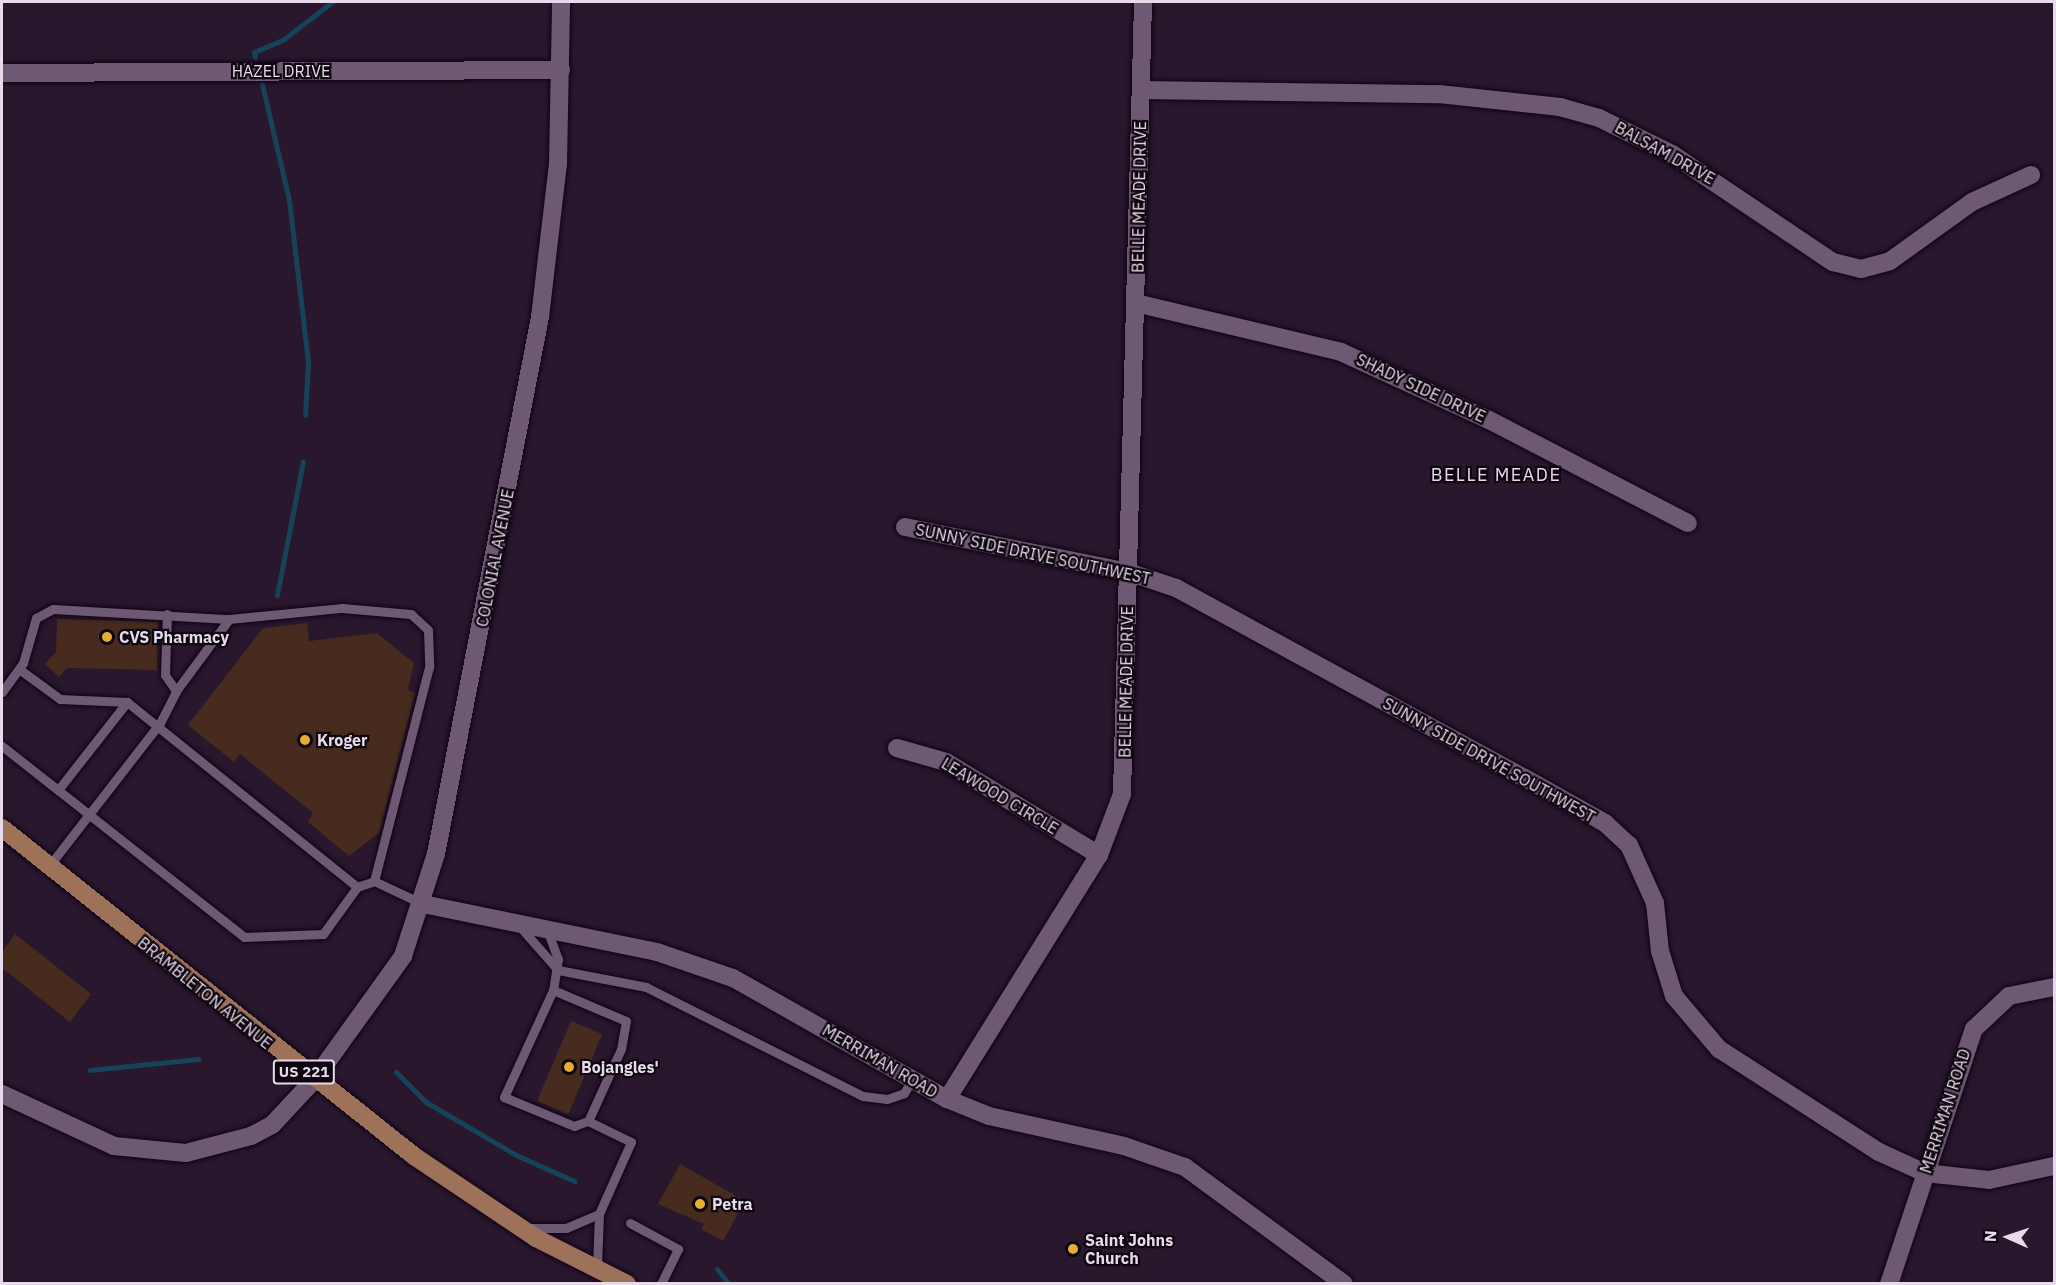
<!DOCTYPE html>
<html>
<head>
<meta charset="utf-8">
<style>
  body { margin:0 }
  #map { position:relative; width:2056px; height:1285px; overflow:hidden; background:#28172d; font-family:"IBM Plex Sans",sans-serif }
  div>[style] { position:absolute }
  [style*='--x'] { left:calc(var(--x)*1px); top:calc(var(--y)*1px); width:calc(var(--w)*1px); rotate:calc(var(--a)*1deg) }
  .stream>* { height:5px; margin:-2.5px; padding:0 2.5px; transform-origin:2.5px; border-radius:2.5px; background:#174359 }
  .building>* { inset:0; background:#472b1e; transform-origin:0 0 }
  .roads { filter:drop-shadow(0 0 2px #100315) drop-shadow(0 0 2px #100315) }
  .service>* { height:9px; margin:-4.5px; padding:0 4.5px; transform-origin:4.5px; border-radius:4.5px; background:#6d5973 }
  .minor>* { height:18px; margin:-9px; padding:0 9px; transform-origin:9px; border-radius:9px; background:#6d5973 }
  .tertiary>* { height:18px; margin:-9px; padding:0 9px; transform-origin:9px; border-radius:9px; background:#6d5973 }
  .secondary>* { height:18px; margin:-9px; padding:0 9px; transform-origin:9px; border-radius:9px; background:#6d5973 }
  .primary>* { height:18px; margin:-9px; padding:0 9px; transform-origin:9px; border-radius:9px; background:#9d7259 }
  .dots>* { width:16px; height:16px; translate:-50% -50%; box-sizing:border-box; border:3px solid #0d060f; border-radius:50% }
  span { translate:-50% -50%; white-space:nowrap; text-align:center; line-height:1.15; -webkit-text-stroke:4.5px #0d060f; paint-order:stroke }
  .shield-label span { padding:2px 4px; background:#0d060f; border:2px solid; border-radius:4px; -webkit-text-stroke-width:0 }
  .shield-label { font-size:15px; color:#e7dbeb; font-weight:700 }
  .street-label { font-size:16px; color:#e7dbeb }
  .poi-label { font-size:16px; color:#e7dbeb; font-weight:700 }
  .left { translate:0 -50%; text-align:left }
  .neighbourhood-label { font-size:18px; color:#e7dbeb; letter-spacing:1.5px }
  .frame { position:absolute; inset:0; border:3px solid #e7dbeb; pointer-events:none }
  .north { position:absolute; left:1978px; top:1207px; width:60px; height:60px; -webkit-text-stroke:4px #0d060f; paint-order:stroke; rotate:273deg; font-size:16px; font-weight:700; line-height:24px; text-align:center; color:#e7dbeb }
  .north::after { content:''; display:block; margin:auto; width:21px; height:27px; background:#e7dbeb; clip-path:polygon(50% 0,100% 100%,50% 72%,0 100%) }
</style>
</head>
<body>
<div id="map">
  <div class="stream">
    <i style="--x:255;--y:57;--w:5;--a:-101"></i>
    <i style="--x:254;--y:52;--w:33;--a:-23"></i>
    <i style="--x:284;--y:39;--w:61;--a:-37.6"></i>
    <i style="--x:262;--y:84;--w:119;--a:76.9"></i>
    <i style="--x:289;--y:200;--w:163;--a:83.3"></i>
    <i style="--x:308;--y:362;--w:53;--a:93.2"></i>
    <i style="--x:277;--y:595;--w:136;--a:-79"></i>
    <i style="--x:90;--y:1070;--w:109;--a:-5.8"></i>
    <i style="--x:396;--y:1072;--w:42;--a:45"></i>
    <i style="--x:426;--y:1102;--w:104;--a:30.5"></i>
    <i style="--x:516;--y:1155;--w:64;--a:24.1"></i>
    <i style="--x:717;--y:1269;--w:19;--a:51"></i>
  </div>
  <div class="building">
    <i style="clip-path:polygon(57px 619px,158px 622px,157px 670px,67px 668px,59px 677px,45px 664px,56px 652px)"></i>
    <i style="clip-path:polygon(307px 623px,309px 641px,377px 633px,414px 663px,408px 690px,415px 693px,379px 833px,349px 856px,308px 822px,313px 813px,240px 754px,234px 762px,188px 725px,263px 628px)"></i>
    <i style="clip-path:polygon(15px 934px,91px 994px,70px 1022px,2px 968px,2px 952px)"></i>
    <i style="left:571px;top:1021px;width:34px;height:87px;rotate:23deg"></i>
    <i style="clip-path:polygon(680px 1164px,745px 1201px,723px 1241px,701px 1229px,704px 1224px,658px 1204px)"></i>
  </div>
  <div class="roads">
    <div class="service">
      <i style="--x:167;--y:614;--w:61;--a:91.9"></i>
      <i style="--x:165;--y:675;--w:19;--a:55"></i>
      <i style="--x:19;--y:669;--w:51;--a:36.2"></i>
      <i style="--x:60;--y:699;--w:67;--a:2.6"></i>
      <i style="--x:2;--y:692;--w:36;--a:-54"></i>
      <i style="--x:23;--y:663;--w:47;--a:-73.9"></i>
      <i style="--x:36;--y:618;--w:19;--a:-28"></i>
      <i style="--x:53;--y:609;--w:176;--a:3.3"></i>
      <i style="--x:229;--y:619;--w:114;--a:-5.6"></i>
      <i style="--x:342;--y:608;--w:69;--a:5"></i>
      <i style="--x:411;--y:614;--w:23;--a:43"></i>
      <i style="--x:428;--y:630;--w:37;--a:88"></i>
      <i style="--x:429;--y:667;--w:221;--a:104.4"></i>
      <i style="--x:374;--y:881;--w:52;--a:25.1"></i>
      <i style="--x:2;--y:746;--w:71;--a:38.2"></i>
      <i style="--x:58;--y:790;--w:112;--a:-51.9"></i>
      <i style="--x:127;--y:702;--w:295;--a:38.8"></i>
      <i style="--x:58;--y:790;--w:237;--a:38.3"></i>
      <i style="--x:244;--y:937;--w:79;--a:-2.2"></i>
      <i style="--x:323;--y:934;--w:58;--a:-54.1"></i>
      <i style="--x:357;--y:887;--w:18;--a:-19"></i>
      <i style="--x:49;--y:866;--w:181;--a:-52.2"></i>
      <i style="--x:160;--y:723;--w:36;--a:-63"></i>
      <i style="--x:176;--y:691;--w:89;--a:-53.6"></i>
      <i style="--x:521;--y:928;--w:56;--a:48.6"></i>
      <i style="--x:558;--y:970;--w:90;--a:10.9"></i>
      <i style="--x:646;--y:987;--w:243;--a:26.7"></i>
      <i style="--x:863;--y:1096;--w:24;--a:7"></i>
      <i style="--x:887;--y:1099;--w:18;--a:-19"></i>
      <i style="--x:904;--y:1093;--w:13;--a:-58"></i>
      <i style="--x:548;--y:932;--w:29;--a:70"></i>
      <i style="--x:558;--y:959;--w:31;--a:99"></i>
      <i style="--x:553;--y:990;--w:118;--a:114.6"></i>
      <i style="--x:504;--y:1097;--w:76;--a:22.5"></i>
      <i style="--x:574;--y:1126;--w:15;--a:-20"></i>
      <i style="--x:588;--y:1121;--w:48;--a:26"></i>
      <i style="--x:631;--y:1142;--w:79;--a:114"></i>
      <i style="--x:599;--y:1214;--w:53;--a:92.2"></i>
      <i style="--x:553;--y:990;--w:79;--a:23"></i>
      <i style="--x:626;--y:1021;--w:28;--a:100"></i>
      <i style="--x:621;--y:1049;--w:79;--a:114.6"></i>
      <i style="--x:630;--y:1223;--w:55;--a:28.4"></i>
      <i style="--x:678;--y:1249;--w:39;--a:116"></i>
      <i style="--x:527;--y:1228;--w:39;--a:0"></i>
      <i style="--x:566;--y:1228;--w:36;--a:-23"></i>
    </div>
    <div class="minor">
      <i style="--x:2;--y:73;--w:559;--a:-0.31"></i>
      <i style="--x:1141;--y:90;--w:298;--a:0.8"></i>
      <i style="--x:1439;--y:94;--w:122;--a:6.1"></i>
      <i style="--x:1560;--y:107;--w:41;--a:15.8"></i>
      <i style="--x:1599;--y:118;--w:81;--a:26.3"></i>
      <i style="--x:1672;--y:154;--w:194;--a:33.9"></i>
      <i style="--x:1833;--y:262;--w:29;--a:14"></i>
      <i style="--x:1861;--y:269;--w:30;--a:-15"></i>
      <i style="--x:1890;--y:261;--w:101;--a:-35.7"></i>
      <i style="--x:1972;--y:202;--w:65;--a:-24.6"></i>
      <i style="--x:1136;--y:303;--w:211;--a:13.4"></i>
      <i style="--x:1341;--y:352;--w:163;--a:24.7"></i>
      <i style="--x:1489;--y:420;--w:224;--a:27.4"></i>
      <i style="--x:905;--y:527;--w:227;--a:11.4"></i>
      <i style="--x:1128;--y:572;--w:51;--a:18.4"></i>
      <i style="--x:1176;--y:588;--w:397;--a:28.6"></i>
      <i style="--x:1525;--y:778;--w:92;--a:29.4"></i>
      <i style="--x:1605;--y:823;--w:33;--a:43"></i>
      <i style="--x:1629;--y:845;--w:64;--a:65.9"></i>
      <i style="--x:1655;--y:903;--w:48;--a:84.1"></i>
      <i style="--x:1660;--y:951;--w:47;--a:72.7"></i>
      <i style="--x:1674;--y:996;--w:70;--a:49.7"></i>
      <i style="--x:1719;--y:1049;--w:190;--a:32.8"></i>
      <i style="--x:1879;--y:1152;--w:51;--a:24.5"></i>
      <i style="--x:1925;--y:1173;--w:64;--a:6.2"></i>
      <i style="--x:1989;--y:1180;--w:66;--a:-12.2"></i>
      <i style="--x:897;--y:748;--w:51;--a:15.9"></i>
      <i style="--x:946;--y:762;--w:179;--a:31.3"></i>
      <i style="--x:423;--y:904;--w:239;--a:11.6"></i>
      <i style="--x:657;--y:952;--w:80;--a:18.9"></i>
      <i style="--x:733;--y:978;--w:246;--a:29.5"></i>
      <i style="--x:947;--y:1099;--w:45;--a:22"></i>
      <i style="--x:989;--y:1116;--w:138;--a:12.5"></i>
      <i style="--x:1124;--y:1146;--w:65;--a:19"></i>
      <i style="--x:1185;--y:1167;--w:197;--a:36.3"></i>
      <i style="--x:947;--y:1099;--w:287;--a:-58.1"></i>
      <i style="--x:1099;--y:855;--w:65;--a:-69.3"></i>
      <i style="--x:1122;--y:794;--w:792;--a:-88.48"></i>
      <i style="--x:1889;--y:1284;--w:269;--a:-71.6"></i>
      <i style="--x:1974;--y:1029;--w:48;--a:-43.3"></i>
      <i style="--x:2009;--y:996;--w:46;--a:-11.3"></i>
    </div>
    <div class="tertiary">
      <i style="--x:2;--y:1094;--w:123;--a:24.9"></i>
      <i style="--x:114;--y:1146;--w:72;--a:5.6"></i>
      <i style="--x:186;--y:1153;--w:67;--a:-14.7"></i>
      <i style="--x:251;--y:1136;--w:24;--a:-28"></i>
      <i style="--x:272;--y:1125;--w:62;--a:-47"></i>
    </div>
    <div class="secondary">
      <i style="--x:314;--y:1080;--w:153;--a:-54.3"></i>
      <i style="--x:403;--y:956;--w:107;--a:-72.1"></i>
      <i style="--x:436;--y:854;--w:547;--a:-79.04"></i>
      <i style="--x:540;--y:317;--w:155;--a:-83.3"></i>
      <i style="--x:558;--y:163;--w:161;--a:-88.9"></i>
    </div>
    <div class="primary">
      <i style="--x:2;--y:828;--w:527;--a:38.52"></i>
      <i style="--x:414;--y:1156;--w:147;--a:33.9"></i>
      <i style="--x:536;--y:1238;--w:102;--a:26.8"></i>
    </div>
  </div>
  <div class="dots">
    <i style="left:107px;top:637px;background:#e3ae34"></i>
    <i style="left:305px;top:740px;background:#e3ae34"></i>
    <i style="left:569px;top:1067px;background:#e3ae34"></i>
    <i style="left:700px;top:1204px;background:#e3ae34"></i>
    <i style="left:1073px;top:1249px;background:#e3ae34"></i>
  </div>
  <div class="shield-label">
    <span style="left:304px;top:1072px">US 221</span>
  </div>
  <div class="street-label">
    <span style="left:281px;top:71px">HAZEL DRIVE</span>
    <span style="left:1665px;top:153px;rotate:29deg">BALSAM DRIVE</span>
    <span style="left:1139px;top:197px;rotate:-89deg">BELLE MEADE DRIVE</span>
    <span style="left:1421px;top:388px;rotate:25deg">SHADY SIDE DRIVE</span>
    <span style="left:1033px;top:554px;rotate:12deg">SUNNY SIDE DRIVE SOUTHWEST</span>
    <span style="left:495px;top:558px;rotate:-79deg">COLONIAL AVENUE</span>
    <span style="left:1126px;top:682px;rotate:-89deg">BELLE MEADE DRIVE</span>
    <span style="left:1489px;top:760px;rotate:29deg">SUNNY SIDE DRIVE SOUTHWEST</span>
    <span style="left:1000px;top:796px;rotate:31deg">LEAWOOD CIRCLE</span>
    <span style="left:205px;top:993px;rotate:39deg">BRAMBLETON AVENUE</span>
    <span style="left:880px;top:1061px;rotate:30deg">MERRIMAN ROAD</span>
    <span style="left:1945px;top:1111px;rotate:-72deg">MERRIMAN ROAD</span>
  </div>
  <div class="poi-label">
    <span class="left" style="left:119px;top:637px">CVS Pharmacy</span>
    <span class="left" style="left:317px;top:740px">Kroger</span>
    <span class="left" style="left:581px;top:1067px">Bojangles'</span>
    <span class="left" style="left:712px;top:1204px">Petra</span>
    <span class="left" style="left:1085px;top:1249px">Saint Johns<br>Church</span>
  </div>
  <div class="neighbourhood-label">
    <span style="left:1496px;top:475px">BELLE MEADE</span>
  </div>
  <div class="frame"></div>
  <div class="north">N</div>
</div>
</body>
</html>
